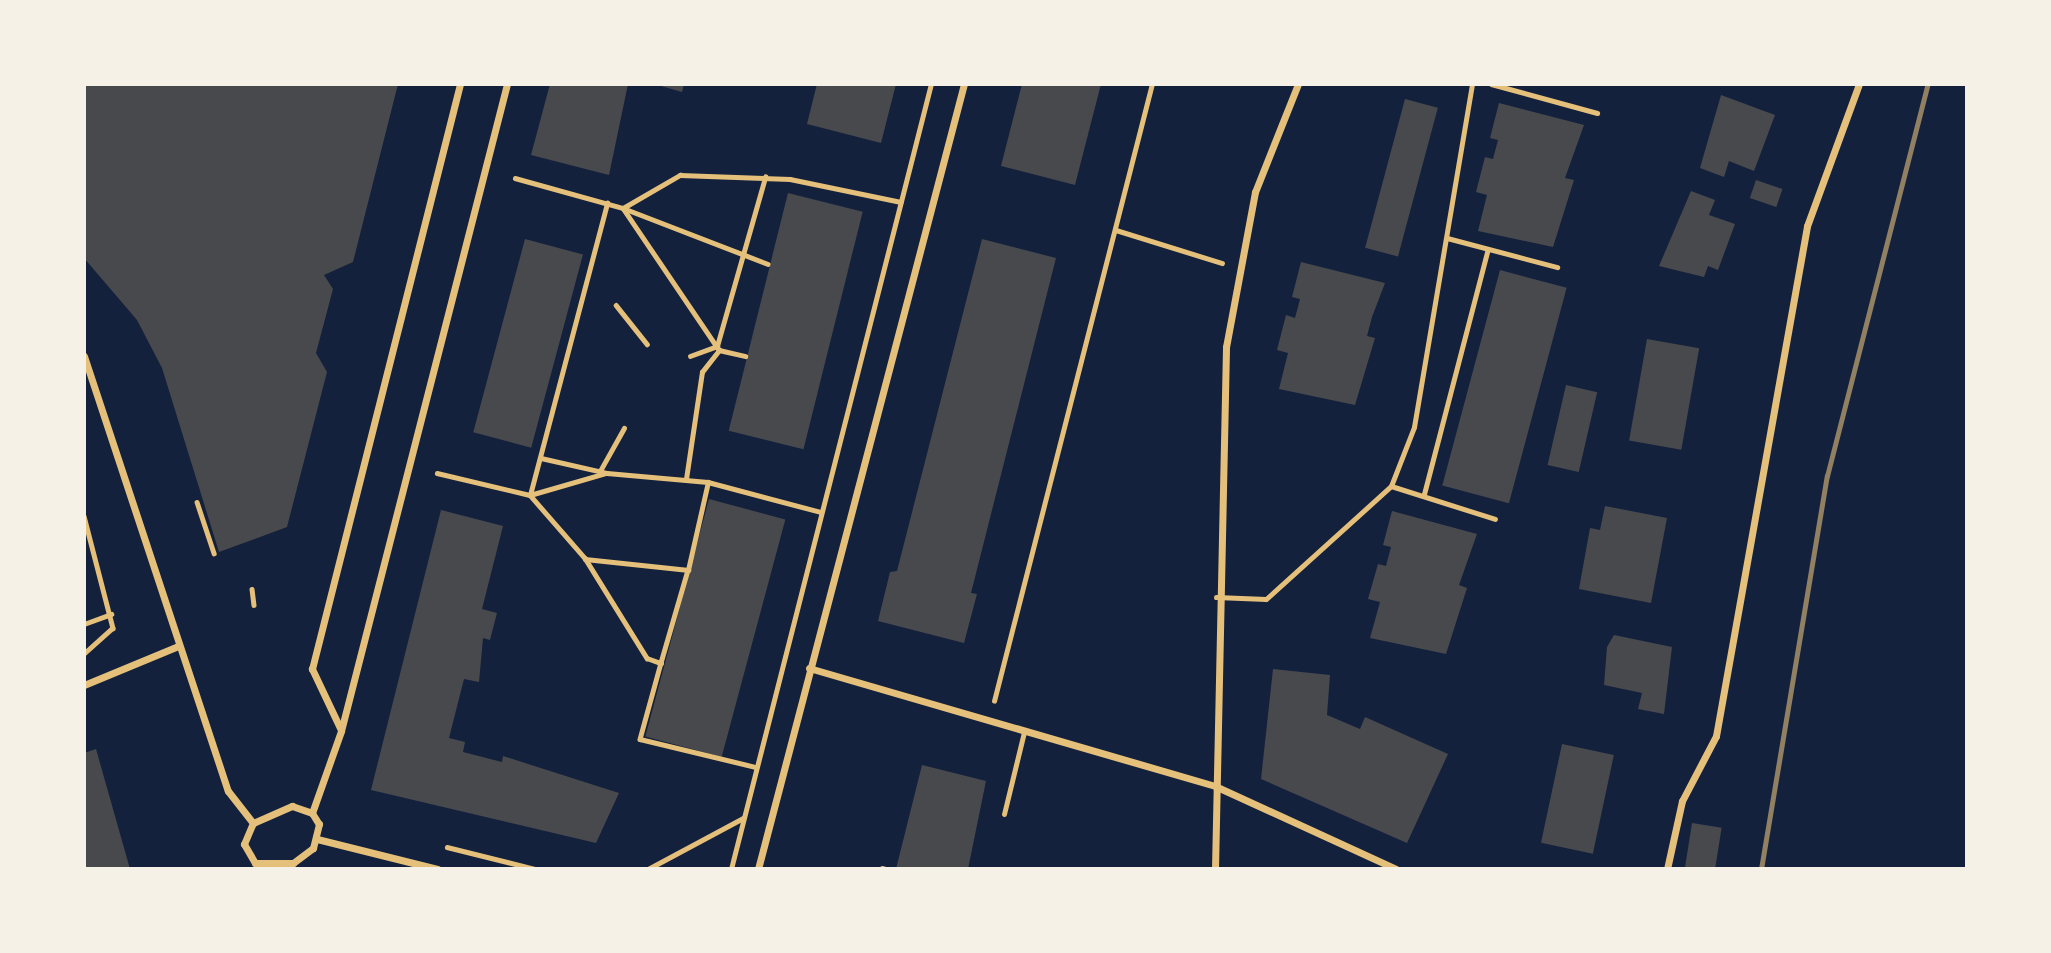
<!DOCTYPE html>
<html>
<head>
<meta charset="utf-8">
<style>
  body { margin:0 }
  #map { position:relative; width:2051px; height:953px; overflow:hidden; background:#14213d; font-family:"Golos Text",sans-serif }
  div>[style] { position:absolute }
  [style*='--x'] { left:calc(var(--x)*1px); top:calc(var(--y)*1px); width:calc(var(--w)*1px); rotate:calc(var(--a)*1deg) }
  .building>* { inset:0; background:#48494c; transform-origin:0 0 }
  .path>* { height:4.5px; margin:-2.25px; padding:0 2.25px; transform-origin:2.25px; border-radius:2.25px; background:#e5c07b }
  .service>* { height:5px; margin:-2.5px; padding:0 2.5px; transform-origin:2.5px; border-radius:2.5px; background:#e5c07b }
  .minor>* { height:7px; margin:-3.5px; padding:0 3.5px; transform-origin:3.5px; border-radius:3.5px; background:#e5c07b }
  .rail>* { height:5px; margin:-2.5px; padding:0 2.5px; transform-origin:2.5px; border-radius:2.5px; background:#918062 }
  span { translate:-50% -50%; white-space:nowrap; text-align:center; line-height:1.15; -webkit-text-stroke:7px #f6f1e7; paint-order:stroke }
  .frame { position:absolute; inset:0; border:86px solid #f6f1e7; pointer-events:none }
</style>
</head>
<body>
<div id="map">
  <div class="building">
    <i style="clip-path:polygon(84px 84px,398px 84px,353px 262px,324px 275px,333px 289px,316px 353px,327px 372px,287px 527px,219px 552px,162px 368px,137px 320px,84px 258px)"></i>
    <i style="clip-path:polygon(550px 84px,628px 84px,609px 175px,531px 155px)"></i>
    <i style="clip-path:polygon(654px 84px,684px 84px,682px 92px)"></i>
    <i style="clip-path:polygon(817px 84px,896px 84px,881px 143px,807px 124px)"></i>
    <i style="clip-path:polygon(1022px 84px,1101px 84px,1075px 185px,1001px 166px)"></i>
    <i style="clip-path:polygon(1721px 95px,1775px 115px,1754px 171px,1729px 161px,1724px 177px,1700px 168px)"></i>
    <i style="left:1405px;top:99px;width:34px;height:154px;rotate:15deg"></i>
    <i style="clip-path:polygon(1499px 103px,1584px 125px,1565px 178px,1574px 180px,1553px 247px,1478px 231px,1487px 195px,1476px 192px,1485px 157px,1493px 159px,1498px 140px,1490px 138px)"></i>
    <i style="left:1756px;top:180px;width:28px;height:19px;rotate:19deg"></i>
    <i style="clip-path:polygon(1691px 191px,1715px 200px,1709px 215px,1735px 224px,1718px 270px,1708px 266px,1704px 277px,1659px 266px)"></i>
    <i style="left:788px;top:193px;width:77px;height:245px;rotate:14deg"></i>
    <i style="left:525px;top:239px;width:60px;height:200px;rotate:15deg"></i>
    <i style="clip-path:polygon(982px 239px,1056px 258px,971px 593px,977px 594px,964px 643px,878px 621px,890px 572px,897px 571px)"></i>
    <i style="clip-path:polygon(1301px 262px,1385px 283px,1372px 317px,1367px 336px,1375px 338px,1355px 405px,1279px 389px,1288px 353px,1277px 350px,1286px 315px,1295px 318px,1300px 299px,1292px 297px)"></i>
    <i style="left:1500px;top:270px;width:69px;height:223px;rotate:15deg"></i>
    <i style="left:1647px;top:339px;width:53px;height:103px;rotate:10deg"></i>
    <i style="left:1566px;top:385px;width:32px;height:82px;rotate:13deg"></i>
    <i style="left:709px;top:499px;width:79px;height:246px;rotate:15deg"></i>
    <i style="clip-path:polygon(1605px 506px,1667px 518px,1651px 603px,1579px 589px,1590px 528px,1600px 530px)"></i>
    <i style="clip-path:polygon(441px 510px,503px 526px,482px 609px,497px 613px,490px 640px,483px 638px,479px 682px,464px 679px,449px 738px,465px 742px,463px 752px,502px 762px,503px 756px,619px 793px,596px 843px,371px 790px)"></i>
    <i style="clip-path:polygon(1392px 511px,1477px 534px,1459px 585px,1467px 588px,1446px 654px,1370px 638px,1380px 602px,1368px 599px,1378px 564px,1386px 566px,1391px 547px,1383px 545px)"></i>
    <i style="clip-path:polygon(1614px 635px,1672px 647px,1664px 714px,1638px 709px,1642px 693px,1604px 685px,1607px 647px)"></i>
    <i style="clip-path:polygon(1273px 669px,1330px 675px,1327px 715px,1360px 729px,1365px 717px,1448px 754px,1407px 843px,1261px 779px)"></i>
    <i style="left:1562px;top:744px;width:53px;height:101px;rotate:12deg"></i>
    <i style="clip-path:polygon(96px 749px,130px 869px,84px 869px,84px 753px)"></i>
    <i style="clip-path:polygon(922px 765px,986px 781px,968px 869px,896px 869px)"></i>
    <i style="left:1692px;top:823px;width:30px;height:47px;rotate:9deg"></i>
  </div>
  <div class="path">
    <i style="--x:515;--y:178;--w:112;--a:15.5"></i>
    <i style="--x:623;--y:208;--w:155;--a:21.1"></i>
    <i style="--x:623;--y:208;--w:66;--a:-30.1"></i>
    <i style="--x:680;--y:175;--w:110;--a:2.1"></i>
    <i style="--x:790;--y:179;--w:113;--a:11.7"></i>
    <i style="--x:623;--y:208;--w:171;--a:55.9"></i>
    <i style="--x:719;--y:350;--w:27;--a:13"></i>
    <i style="--x:1116;--y:230;--w:111;--a:17.3"></i>
    <i style="--x:616;--y:305;--w:50;--a:51.5"></i>
    <i style="--x:690;--y:356;--w:29;--a:-20"></i>
    <i style="--x:717;--y:346;--w:176;--a:-74.1"></i>
    <i style="--x:541;--y:458;--w:68;--a:12.8"></i>
    <i style="--x:607;--y:473;--w:101;--a:5.1"></i>
    <i style="--x:708;--y:482;--w:117;--a:14.9"></i>
    <i style="--x:600;--y:471;--w:49;--a:-60.8"></i>
    <i style="--x:437;--y:473;--w:96;--a:13.3"></i>
    <i style="--x:530;--y:495;--w:79;--a:-16.1"></i>
    <i style="--x:686;--y:479;--w:108;--a:-81.5"></i>
    <i style="--x:702;--y:372;--w:28;--a:-52"></i>
    <i style="--x:530;--y:495;--w:84;--a:48.9"></i>
    <i style="--x:585;--y:558;--w:118;--a:58.2"></i>
    <i style="--x:647;--y:658;--w:15;--a:20"></i>
    <i style="--x:661;--y:663;--w:79;--a:105.4"></i>
    <i style="--x:640;--y:739;--w:119;--a:13.6"></i>
    <i style="--x:530;--y:495;--w:302;--a:-75.2"></i>
    <i style="--x:197;--y:502;--w:54;--a:71.6"></i>
    <i style="--x:84;--y:516;--w:116;--a:75.5"></i>
    <i style="--x:113;--y:628;--w:39;--a:138"></i>
    <i style="--x:585;--y:559;--w:104;--a:6.1"></i>
    <i style="--x:688;--y:570;--w:97;--a:106.2"></i>
    <i style="--x:688;--y:570;--w:90;--a:-77.2"></i>
    <i style="--x:252;--y:589;--w:16;--a:83"></i>
    <i style="--x:84;--y:624;--w:29;--a:-20"></i>
    <i style="--x:994;--y:701;--w:637;--a:-75.64"></i>
    <i style="--x:447;--y:847;--w:91;--a:14"></i>
    <i style="--x:882;--y:868;--w:4;--a:14"></i>
    <i style="--x:648;--y:869;--w:108;--a:-28.2"></i>
    <i style="--x:731;--y:869;--w:810;--a:-75.71"></i>
  </div>
  <div class="service">
    <i style="--x:1491;--y:84;--w:110;--a:15.3"></i>
    <i style="--x:1447;--y:238;--w:114;--a:14.8"></i>
    <i style="--x:1391;--y:486;--w:109;--a:17.6"></i>
    <i style="--x:1424;--y:494;--w:253;--a:-75.4"></i>
    <i style="--x:1216;--y:597;--w:50;--a:2.3"></i>
    <i style="--x:1266;--y:599;--w:169;--a:-42.1"></i>
    <i style="--x:1391;--y:486;--w:63;--a:-68.7"></i>
    <i style="--x:1414;--y:427;--w:348;--a:-80.4"></i>
    <i style="--x:1004;--y:814;--w:84;--a:-76.3"></i>
  </div>
  <div class="minor">
    <i style="--x:84;--y:356;--w:458;--a:71.7"></i>
    <i style="--x:228;--y:791;--w:41;--a:52"></i>
    <i style="--x:809;--y:668;--w:423;--a:16.2"></i>
    <i style="--x:1215;--y:786;--w:199;--a:24.6"></i>
    <i style="--x:84;--y:685;--w:102;--a:-22.5"></i>
    <i style="--x:341;--y:730;--w:68;--a:-115.4"></i>
    <i style="--x:312;--y:669;--w:603;--a:-75.8"></i>
    <i style="--x:292;--y:806;--w:21;--a:19"></i>
    <i style="--x:312;--y:813;--w:13;--a:58"></i>
    <i style="--x:319;--y:824;--w:25;--a:104"></i>
    <i style="--x:313;--y:848;--w:25;--a:143"></i>
    <i style="--x:293;--y:863;--w:38;--a:180"></i>
    <i style="--x:255;--y:863;--w:22;--a:-120"></i>
    <i style="--x:244;--y:844;--w:23;--a:-67"></i>
    <i style="--x:253;--y:823;--w:43;--a:-23.6"></i>
    <i style="--x:312;--y:813;--w:87;--a:-70.5"></i>
    <i style="--x:341;--y:731;--w:668;--a:-75.61"></i>
    <i style="--x:317;--y:839;--w:124;--a:14"></i>
    <i style="--x:758;--y:869;--w:812;--a:-75.3"></i>
    <i style="--x:1215;--y:869;--w:522;--a:-88.79"></i>
    <i style="--x:1226;--y:347;--w:158;--a:-79.4"></i>
    <i style="--x:1255;--y:192;--w:116;--a:-68.3"></i>
    <i style="--x:1667;--y:869;--w:70;--a:-77.6"></i>
    <i style="--x:1682;--y:801;--w:73;--a:-62.4"></i>
    <i style="--x:1716;--y:736;--w:518;--a:-79.88"></i>
    <i style="--x:1807;--y:226;--w:151;--a:-69.9"></i>
  </div>
  <div class="rail">
    <i style="--x:1761;--y:869;--w:399;--a:-80.5"></i>
    <i style="--x:1827;--y:476;--w:405;--a:-75.6"></i>
  </div>
  <div class="frame"></div>
</div>
</body>
</html>
